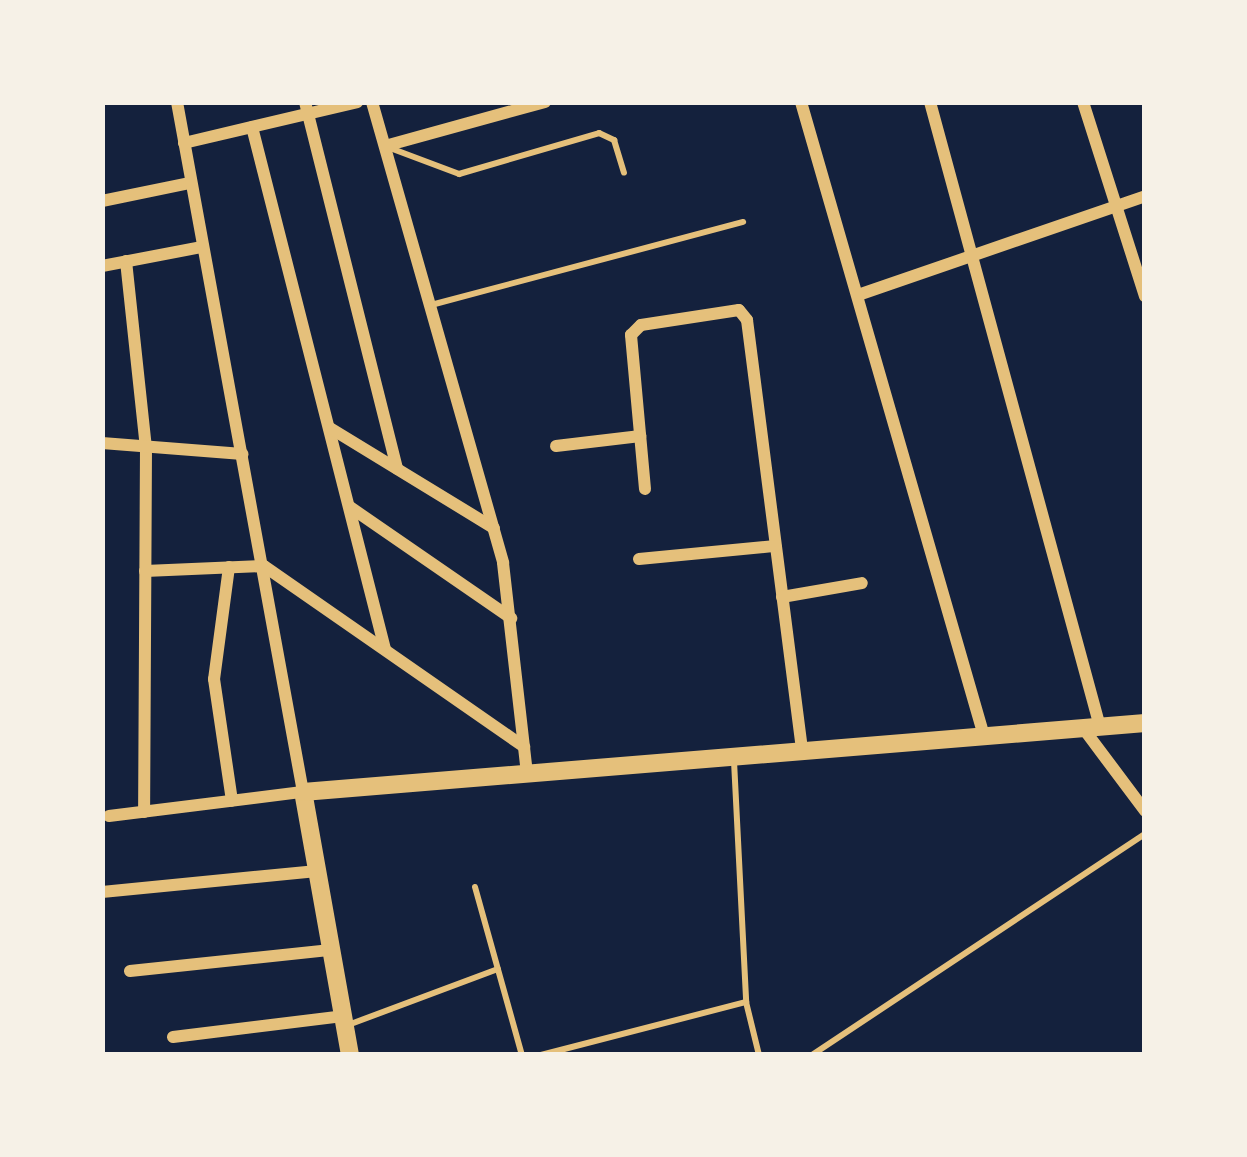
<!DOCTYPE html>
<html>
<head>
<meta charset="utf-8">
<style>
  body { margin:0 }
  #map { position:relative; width:1247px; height:1157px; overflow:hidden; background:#14213d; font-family:Figtree,sans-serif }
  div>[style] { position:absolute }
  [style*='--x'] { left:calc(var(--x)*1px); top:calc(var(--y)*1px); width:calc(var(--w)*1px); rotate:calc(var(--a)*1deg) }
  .service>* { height:6px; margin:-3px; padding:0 3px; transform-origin:3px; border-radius:3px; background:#e5c07b }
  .minor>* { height:12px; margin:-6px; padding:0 6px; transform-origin:6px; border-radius:6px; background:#e5c07b }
  .secondary>* { height:18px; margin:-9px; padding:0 9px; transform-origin:9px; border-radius:9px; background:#e5c07b }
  span { translate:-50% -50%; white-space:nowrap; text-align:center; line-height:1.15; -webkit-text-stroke:10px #f6f1e7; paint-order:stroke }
  .frame { position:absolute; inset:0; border:105px solid #f6f1e7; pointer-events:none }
</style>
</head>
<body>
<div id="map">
  <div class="service">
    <i style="--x:390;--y:148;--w:74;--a:20.6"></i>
    <i style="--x:459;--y:174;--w:146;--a:-16.3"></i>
    <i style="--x:599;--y:133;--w:17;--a:25"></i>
    <i style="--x:614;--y:140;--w:34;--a:73"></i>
    <i style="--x:431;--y:305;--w:323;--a:-14.9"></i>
    <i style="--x:734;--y:761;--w:241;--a:87.1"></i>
    <i style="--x:746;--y:1002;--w:55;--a:76.2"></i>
    <i style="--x:475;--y:887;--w:174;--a:74.4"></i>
    <i style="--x:348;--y:1025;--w:160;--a:-20.5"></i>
    <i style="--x:541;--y:1055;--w:212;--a:-14.5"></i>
    <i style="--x:812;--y:1055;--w:400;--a:-33.6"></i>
  </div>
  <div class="minor">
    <i style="--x:305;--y:102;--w:378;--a:75.9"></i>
    <i style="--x:372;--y:102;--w:479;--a:74.1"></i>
    <i style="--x:503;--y:563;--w:212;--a:83.5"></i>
    <i style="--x:801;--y:102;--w:660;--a:73.9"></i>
    <i style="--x:930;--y:102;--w:648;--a:74.78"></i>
    <i style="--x:1083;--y:102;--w:204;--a:72.3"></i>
    <i style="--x:252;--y:127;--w:539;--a:75.71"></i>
    <i style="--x:184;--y:143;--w:178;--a:-13.3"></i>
    <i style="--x:385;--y:146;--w:166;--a:-15.4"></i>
    <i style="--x:102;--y:201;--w:90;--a:-11.6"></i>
    <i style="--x:126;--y:261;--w:187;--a:83.9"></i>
    <i style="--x:146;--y:447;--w:365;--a:90.3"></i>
    <i style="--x:102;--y:266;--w:102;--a:-10.8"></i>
    <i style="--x:861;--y:294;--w:300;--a:-19"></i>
    <i style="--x:330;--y:428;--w:192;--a:31.4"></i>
    <i style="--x:102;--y:443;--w:141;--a:4.5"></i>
    <i style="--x:556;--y:446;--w:85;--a:-6.8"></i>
    <i style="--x:645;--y:489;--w:155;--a:-95.2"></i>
    <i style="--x:631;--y:335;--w:14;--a:-45"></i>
    <i style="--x:641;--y:325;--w:99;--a:-8.7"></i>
    <i style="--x:739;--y:310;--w:13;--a:51"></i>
    <i style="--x:747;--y:320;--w:434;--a:82.7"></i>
    <i style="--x:350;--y:507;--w:196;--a:34.6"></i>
    <i style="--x:639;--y:559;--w:137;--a:-5.5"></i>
    <i style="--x:229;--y:567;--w:113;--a:97.6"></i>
    <i style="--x:214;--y:679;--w:123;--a:81.6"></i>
    <i style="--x:145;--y:571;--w:119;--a:-2.4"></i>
    <i style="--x:264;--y:566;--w:317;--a:34.8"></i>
    <i style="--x:782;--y:597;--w:81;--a:-9.9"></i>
    <i style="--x:1083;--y:728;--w:104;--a:53.2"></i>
    <i style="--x:109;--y:816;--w:195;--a:-7.1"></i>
    <i style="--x:303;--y:792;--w:701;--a:-100.35"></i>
    <i style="--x:102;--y:892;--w:216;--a:-5.6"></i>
    <i style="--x:130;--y:971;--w:202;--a:-6"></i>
    <i style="--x:173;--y:1037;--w:171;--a:-7"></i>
  </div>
  <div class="secondary">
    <i style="--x:350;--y:1055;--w:267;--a:-100.1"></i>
    <i style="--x:303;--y:792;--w:845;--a:-4.68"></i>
  </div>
  <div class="frame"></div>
</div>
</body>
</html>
